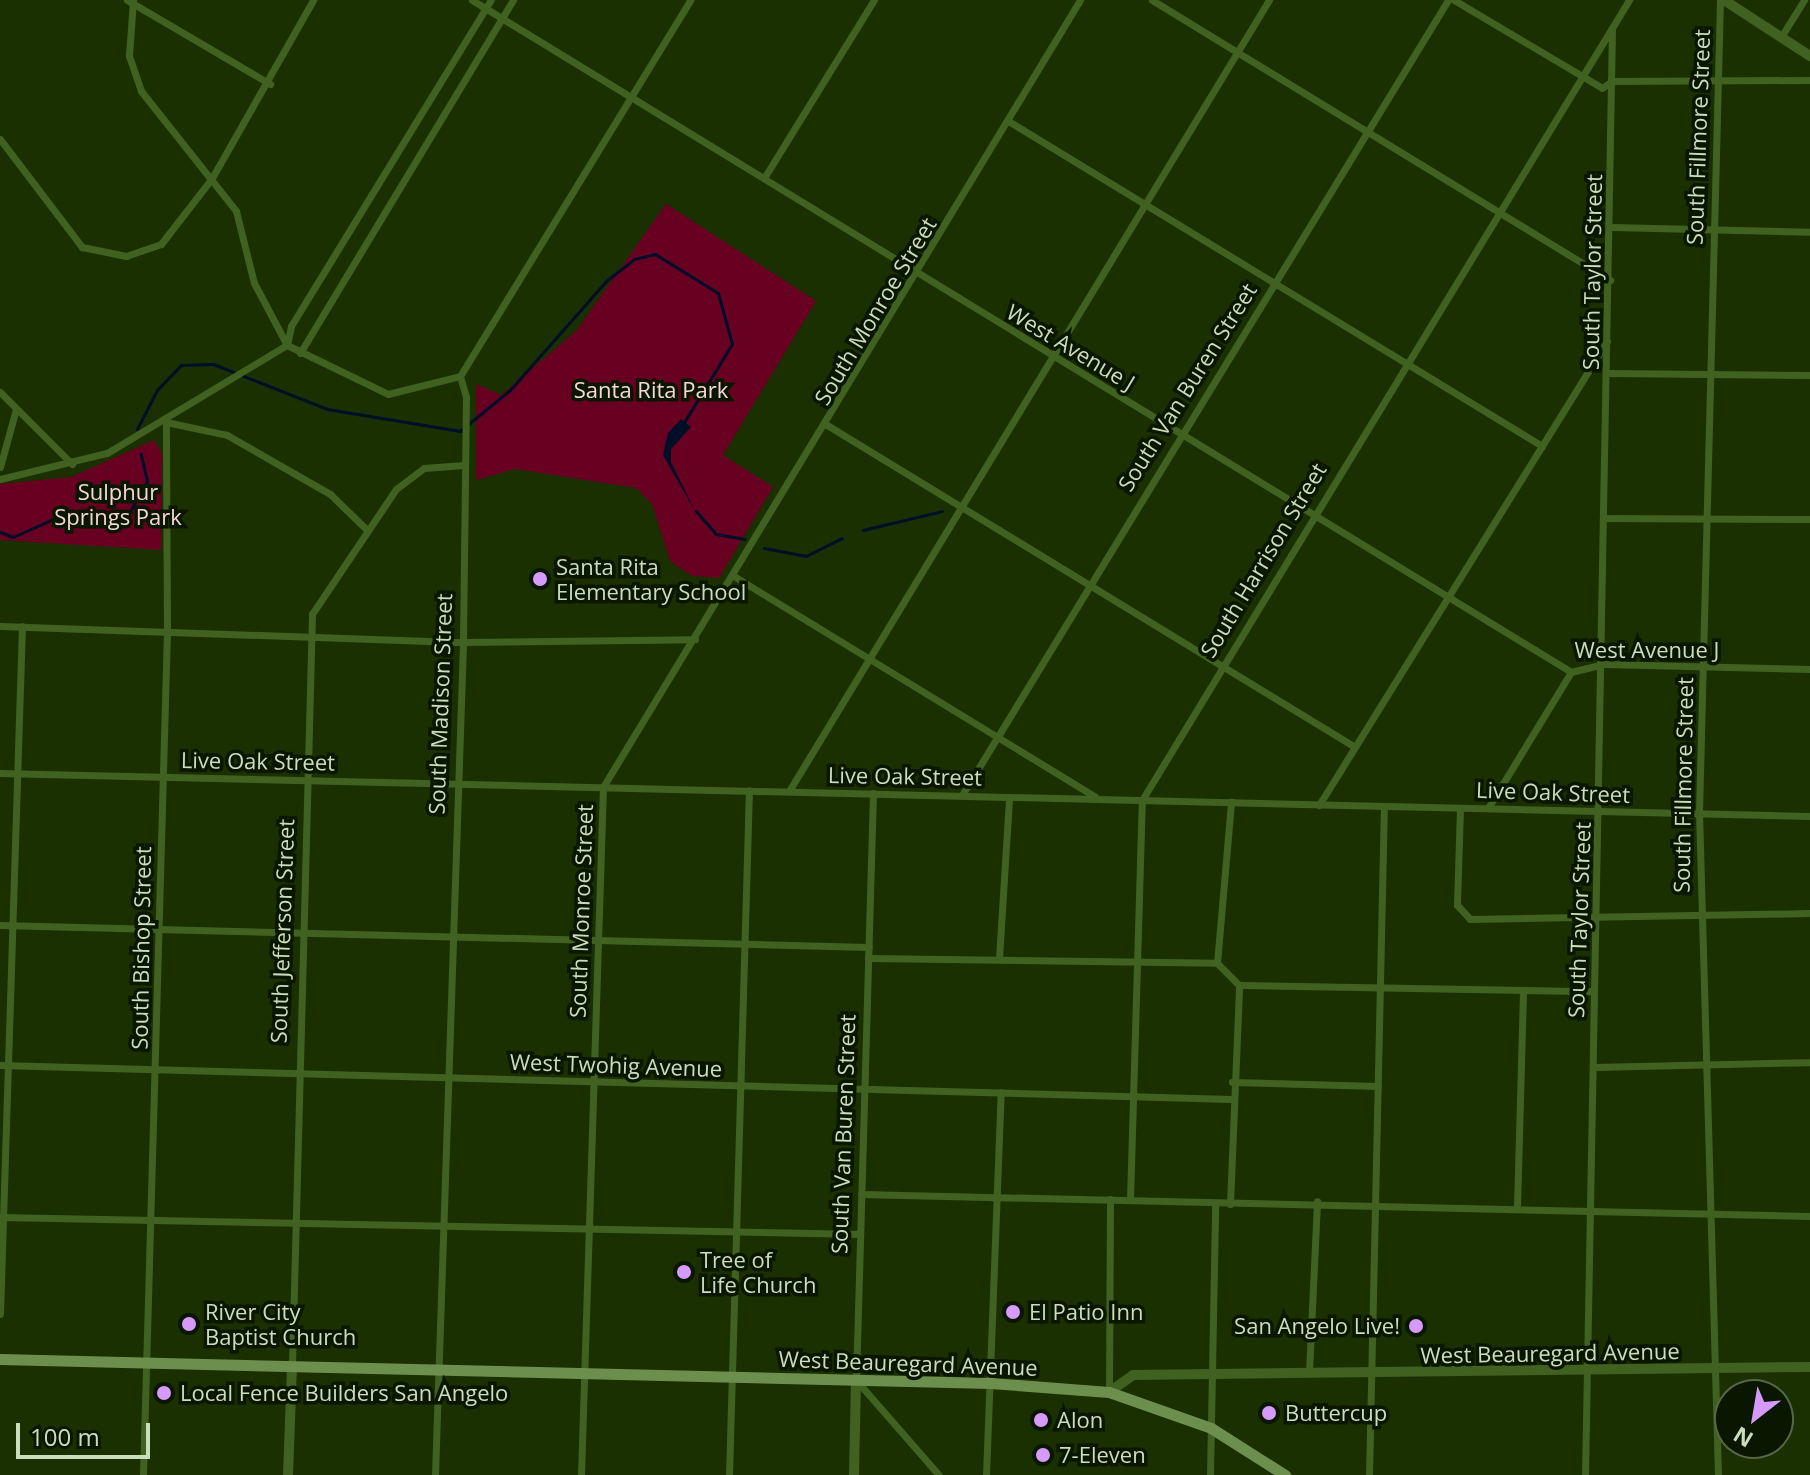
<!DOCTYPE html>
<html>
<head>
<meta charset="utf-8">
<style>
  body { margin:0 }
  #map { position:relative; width:1810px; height:1475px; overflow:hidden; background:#1a3000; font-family:"Open Sans",sans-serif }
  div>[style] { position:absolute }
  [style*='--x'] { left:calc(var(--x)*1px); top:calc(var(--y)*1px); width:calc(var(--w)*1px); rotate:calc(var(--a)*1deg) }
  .green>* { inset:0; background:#680022 }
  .water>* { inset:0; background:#000e27 }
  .stream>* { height:3px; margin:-1.5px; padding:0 1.5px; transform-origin:1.5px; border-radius:1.5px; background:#000e27 }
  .street>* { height:7px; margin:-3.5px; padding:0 3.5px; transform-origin:3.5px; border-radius:3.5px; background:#416121 }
  .secondary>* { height:10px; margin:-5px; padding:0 5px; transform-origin:5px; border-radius:5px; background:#416121 }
  .primary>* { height:11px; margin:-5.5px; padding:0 5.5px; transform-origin:5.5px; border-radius:5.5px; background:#6d8f4e }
  .dots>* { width:22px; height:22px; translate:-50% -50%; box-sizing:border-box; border:4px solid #091600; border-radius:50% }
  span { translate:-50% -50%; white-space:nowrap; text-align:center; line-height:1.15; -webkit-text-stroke:7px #091600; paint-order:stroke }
  .street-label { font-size:22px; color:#cbdebc }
  .park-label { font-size:22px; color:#f6d6d9 }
  .poi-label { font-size:22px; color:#cbdebc }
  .left { translate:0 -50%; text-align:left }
  .right { translate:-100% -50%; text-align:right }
  .north { position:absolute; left:1714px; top:1379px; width:80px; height:80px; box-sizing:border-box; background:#091600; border:2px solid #57664b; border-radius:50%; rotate:211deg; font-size:22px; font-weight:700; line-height:32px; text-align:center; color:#cbdebc }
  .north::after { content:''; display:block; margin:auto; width:28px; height:36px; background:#d69bfa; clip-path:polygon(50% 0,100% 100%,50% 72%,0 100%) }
  .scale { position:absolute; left:16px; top:1423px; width:134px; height:36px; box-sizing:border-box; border:4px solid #cbdebc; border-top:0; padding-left:10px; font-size:24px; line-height:28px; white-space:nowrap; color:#cbdebc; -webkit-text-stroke:6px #091600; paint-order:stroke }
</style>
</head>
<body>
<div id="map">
  <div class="green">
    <i style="clip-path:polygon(666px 204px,816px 301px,723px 455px,773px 487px,719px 578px,692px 576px,670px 561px,652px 504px,636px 488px,515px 469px,476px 480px,476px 384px,501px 395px,576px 331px)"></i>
    <i style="clip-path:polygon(154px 440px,162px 454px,161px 550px,0 540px,0 484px,71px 477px)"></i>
  </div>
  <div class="water">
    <i style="clip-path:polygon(681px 419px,691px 427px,671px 449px,671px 462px,696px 513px,663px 455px,668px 433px)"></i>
  </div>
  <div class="stream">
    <i style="--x:137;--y:429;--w:44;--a:-62.9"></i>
    <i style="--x:157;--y:390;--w:35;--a:-46"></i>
    <i style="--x:181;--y:365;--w:32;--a:-2"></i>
    <i style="--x:213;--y:364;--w:123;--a:21.5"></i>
    <i style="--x:327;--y:409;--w:135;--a:9.4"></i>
    <i style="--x:460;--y:431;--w:65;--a:-39.4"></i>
    <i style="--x:510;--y:390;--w:145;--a:-48.6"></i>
    <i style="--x:606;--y:281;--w:36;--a:-38"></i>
    <i style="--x:634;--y:259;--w:22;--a:-13"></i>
    <i style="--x:655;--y:254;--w:74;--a:31.8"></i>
    <i style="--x:718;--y:293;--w:53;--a:74.6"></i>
    <i style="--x:732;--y:344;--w:94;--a:121.5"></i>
    <i style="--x:696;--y:511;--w:30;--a:49"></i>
    <i style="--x:716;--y:534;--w:29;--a:10"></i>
    <i style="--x:863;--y:530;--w:81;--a:-13.5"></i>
    <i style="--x:0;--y:532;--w:14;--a:21"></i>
    <i style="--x:13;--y:537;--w:54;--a:-24.2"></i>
    <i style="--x:62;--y:515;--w:62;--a:8.4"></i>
    <i style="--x:123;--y:524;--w:49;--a:-60.8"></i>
    <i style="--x:147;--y:481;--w:28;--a:-103"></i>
    <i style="--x:764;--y:548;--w:43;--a:10.8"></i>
    <i style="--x:806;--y:556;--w:40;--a:-26.6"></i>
  </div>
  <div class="street">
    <i style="--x:127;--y:0;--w:166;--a:30.4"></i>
    <i style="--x:133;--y:0;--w:56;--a:94.1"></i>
    <i style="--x:129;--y:56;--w:37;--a:71"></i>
    <i style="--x:141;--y:91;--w:153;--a:51.6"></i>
    <i style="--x:236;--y:211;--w:74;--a:76"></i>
    <i style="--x:254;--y:283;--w:70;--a:62"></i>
    <i style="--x:287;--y:345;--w:112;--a:25.9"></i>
    <i style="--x:388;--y:394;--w:74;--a:-14"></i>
    <i style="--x:472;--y:0;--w:1288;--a:31.44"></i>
    <i style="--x:1571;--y:672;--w:34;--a:-14"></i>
    <i style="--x:1604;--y:664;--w:206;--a:1.4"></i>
    <i style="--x:1152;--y:0;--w:537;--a:31.44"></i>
    <i style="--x:1454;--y:0;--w:172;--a:30.7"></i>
    <i style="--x:1602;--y:88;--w:12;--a:-35"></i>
    <i style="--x:1612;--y:81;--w:198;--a:-0.3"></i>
    <i style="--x:1781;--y:37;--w:44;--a:-58.1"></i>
    <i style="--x:1010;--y:122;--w:623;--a:31.34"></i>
    <i style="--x:0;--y:139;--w:136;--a:52.8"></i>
    <i style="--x:82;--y:247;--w:45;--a:11.6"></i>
    <i style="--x:126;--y:256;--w:37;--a:-19"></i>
    <i style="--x:161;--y:244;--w:83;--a:-52.3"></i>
    <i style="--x:212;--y:178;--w:205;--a:-60.4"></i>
    <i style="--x:764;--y:178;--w:209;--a:-58.3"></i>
    <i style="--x:1612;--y:227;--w:198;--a:1.4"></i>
    <i style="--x:300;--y:353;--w:412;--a:-58.9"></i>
    <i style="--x:1608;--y:373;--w:202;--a:0.6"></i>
    <i style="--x:0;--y:392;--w:102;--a:45"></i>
    <i style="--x:827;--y:425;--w:618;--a:31.38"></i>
    <i style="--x:0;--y:467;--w:60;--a:-74.6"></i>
    <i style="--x:0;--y:479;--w:110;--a:-13.7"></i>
    <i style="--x:107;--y:453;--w:210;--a:-31"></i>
    <i style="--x:287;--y:345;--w:19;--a:-78"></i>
    <i style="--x:291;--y:326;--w:382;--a:-58.5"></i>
    <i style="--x:1606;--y:518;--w:204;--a:0.3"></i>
    <i style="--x:732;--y:575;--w:426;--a:31.4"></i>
    <i style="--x:0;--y:626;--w:463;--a:2"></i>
    <i style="--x:463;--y:642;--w:232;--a:-0.7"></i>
    <i style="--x:0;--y:773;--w:1811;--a:1.36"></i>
    <i style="--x:789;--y:791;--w:925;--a:-58.75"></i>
    <i style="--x:873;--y:793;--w:587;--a:91.66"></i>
    <i style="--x:856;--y:1380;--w:126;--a:48.9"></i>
    <i style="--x:962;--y:795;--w:932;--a:-58.56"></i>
    <i style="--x:1319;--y:805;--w:546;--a:-58.17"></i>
    <i style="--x:1460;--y:808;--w:97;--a:91.8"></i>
    <i style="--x:1457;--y:905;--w:19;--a:47"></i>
    <i style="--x:1470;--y:919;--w:340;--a:-1"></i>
    <i style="--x:1488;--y:808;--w:159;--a:-58.6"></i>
    <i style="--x:0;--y:925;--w:869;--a:1.45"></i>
    <i style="--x:868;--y:958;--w:349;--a:0.8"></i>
    <i style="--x:1217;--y:963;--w:31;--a:45"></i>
    <i style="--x:1239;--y:985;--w:353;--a:1"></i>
    <i style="--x:999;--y:958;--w:161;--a:-86.4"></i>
    <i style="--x:1217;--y:963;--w:162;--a:-85"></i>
    <i style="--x:0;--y:1065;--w:1231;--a:1.58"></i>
    <i style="--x:1595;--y:1067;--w:215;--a:-1.3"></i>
    <i style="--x:1232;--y:1082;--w:146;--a:1.6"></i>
    <i style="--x:861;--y:1194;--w:949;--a:1.33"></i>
    <i style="--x:1130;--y:1200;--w:400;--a:-88.3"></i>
    <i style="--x:1142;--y:800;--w:937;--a:-58.67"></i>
    <i style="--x:1230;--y:1204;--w:219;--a:-87.6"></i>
    <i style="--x:1517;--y:1207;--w:217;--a:-88.4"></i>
    <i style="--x:0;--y:1217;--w:860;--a:1.13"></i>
    <i style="--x:0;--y:1314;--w:688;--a:-88.17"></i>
    <i style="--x:292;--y:1364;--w:750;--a:-88.47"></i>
    <i style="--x:312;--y:614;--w:151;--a:-56.1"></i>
    <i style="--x:396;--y:489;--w:35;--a:-37"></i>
    <i style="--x:424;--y:468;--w:40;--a:-4.3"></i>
    <i style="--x:1309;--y:1372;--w:171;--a:-87.3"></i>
    <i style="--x:1109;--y:1392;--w:193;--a:-89.7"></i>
    <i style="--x:143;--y:1475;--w:844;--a:-88.37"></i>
    <i style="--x:167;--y:631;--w:209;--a:-90.3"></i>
    <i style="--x:166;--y:422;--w:62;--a:12"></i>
    <i style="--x:227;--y:435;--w:119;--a:29.8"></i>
    <i style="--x:330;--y:494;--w:52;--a:44.2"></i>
    <i style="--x:435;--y:1475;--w:833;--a:-88.07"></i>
    <i style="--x:463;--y:642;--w:245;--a:-89.3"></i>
    <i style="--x:466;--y:397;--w:22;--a:-106"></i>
    <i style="--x:460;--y:376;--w:441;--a:-58.5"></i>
    <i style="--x:581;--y:1475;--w:688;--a:-88.17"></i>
    <i style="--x:603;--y:787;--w:920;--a:-58.78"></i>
    <i style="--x:729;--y:1475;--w:685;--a:-88.33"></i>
    <i style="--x:986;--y:1475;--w:383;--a:-87.8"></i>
    <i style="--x:1210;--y:1475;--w:272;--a:-88.9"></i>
    <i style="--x:1369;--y:1475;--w:669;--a:-88.72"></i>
    <i style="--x:1585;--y:1475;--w:1445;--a:-88.93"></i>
    <i style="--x:1718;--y:1475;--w:662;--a:-91.64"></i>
    <i style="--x:1699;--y:813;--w:813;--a:-88.52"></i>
  </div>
  <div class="secondary">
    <i style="--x:1724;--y:0;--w:103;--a:33.1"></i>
    <i style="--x:1109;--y:1392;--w:29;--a:-35"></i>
    <i style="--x:1133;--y:1375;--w:677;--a:-0.68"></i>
    <i style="--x:288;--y:1475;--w:111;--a:-87.9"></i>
    <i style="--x:854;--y:1475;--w:95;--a:-88.8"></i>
  </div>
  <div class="primary">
    <i style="--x:0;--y:1359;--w:991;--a:1.39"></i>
    <i style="--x:991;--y:1383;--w:118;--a:4.4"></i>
    <i style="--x:1109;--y:1392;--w:108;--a:19.4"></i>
    <i style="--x:1211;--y:1428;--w:88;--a:32.4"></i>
  </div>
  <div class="dots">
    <i style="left:540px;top:579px;background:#d69bfa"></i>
    <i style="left:684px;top:1272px;background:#d69bfa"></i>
    <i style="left:1013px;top:1312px;background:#d69bfa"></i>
    <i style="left:189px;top:1324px;background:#d69bfa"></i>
    <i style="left:1416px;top:1326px;background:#d69bfa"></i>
    <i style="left:164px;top:1393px;background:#d69bfa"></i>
    <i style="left:1269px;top:1413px;background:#d69bfa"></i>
    <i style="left:1041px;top:1420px;background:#d69bfa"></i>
    <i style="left:1043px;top:1455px;background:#d69bfa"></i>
  </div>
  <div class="street-label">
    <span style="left:1698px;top:137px;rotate:-88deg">South Fillmore Street</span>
    <span style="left:1592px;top:272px;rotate:-89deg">South Taylor Street</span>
    <span style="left:875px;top:311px;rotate:-59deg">South Monroe Street</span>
    <span style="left:1071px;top:347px;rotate:31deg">West Avenue J</span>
    <span style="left:1187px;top:387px;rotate:-58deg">South Van Buren Street</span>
    <span style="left:1263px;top:560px;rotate:-59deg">South Harrison Street</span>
    <span style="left:1647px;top:650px">West Avenue J</span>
    <span style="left:440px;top:704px;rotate:-88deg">South Madison Street</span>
    <span style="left:258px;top:761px;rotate:1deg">Live Oak Street</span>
    <span style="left:905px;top:776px;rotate:1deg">Live Oak Street</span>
    <span style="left:1683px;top:785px;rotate:-89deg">South Fillmore Street</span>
    <span style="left:1553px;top:792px;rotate:2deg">Live Oak Street</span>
    <span style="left:581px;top:911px;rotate:-88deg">South Monroe Street</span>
    <span style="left:1579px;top:920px;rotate:-88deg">South Taylor Street</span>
    <span style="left:282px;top:931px;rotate:-88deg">South Jefferson Street</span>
    <span style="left:141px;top:948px;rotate:-89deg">South Bishop Street</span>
    <span style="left:616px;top:1065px;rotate:2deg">West Twohig Avenue</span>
    <span style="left:843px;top:1134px;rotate:-88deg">South Van Buren Street</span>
    <span style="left:1550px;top:1353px;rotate:-1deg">West Beauregard Avenue</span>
    <span style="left:908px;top:1363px;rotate:2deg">West Beauregard Avenue</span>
  </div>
  <div class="park-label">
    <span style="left:651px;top:390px">Santa Rita Park</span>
    <span style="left:118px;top:504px">Sulphur<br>Springs Park</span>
  </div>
  <div class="poi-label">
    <span class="left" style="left:556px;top:579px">Santa Rita<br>Elementary School</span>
    <span class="left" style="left:700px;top:1272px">Tree of<br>Life Church</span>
    <span class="left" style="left:205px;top:1324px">River City<br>Baptist Church</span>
    <span class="left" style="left:1029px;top:1312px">El Patio Inn</span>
    <span class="right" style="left:1400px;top:1326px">San Angelo Live!</span>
    <span class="left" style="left:180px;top:1393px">Local Fence Builders San Angelo</span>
    <span class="left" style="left:1285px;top:1413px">Buttercup</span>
    <span class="left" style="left:1057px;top:1420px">Alon</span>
    <span class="left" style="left:1059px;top:1455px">7-Eleven</span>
  </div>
  <div class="north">N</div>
  <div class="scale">100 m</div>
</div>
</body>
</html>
